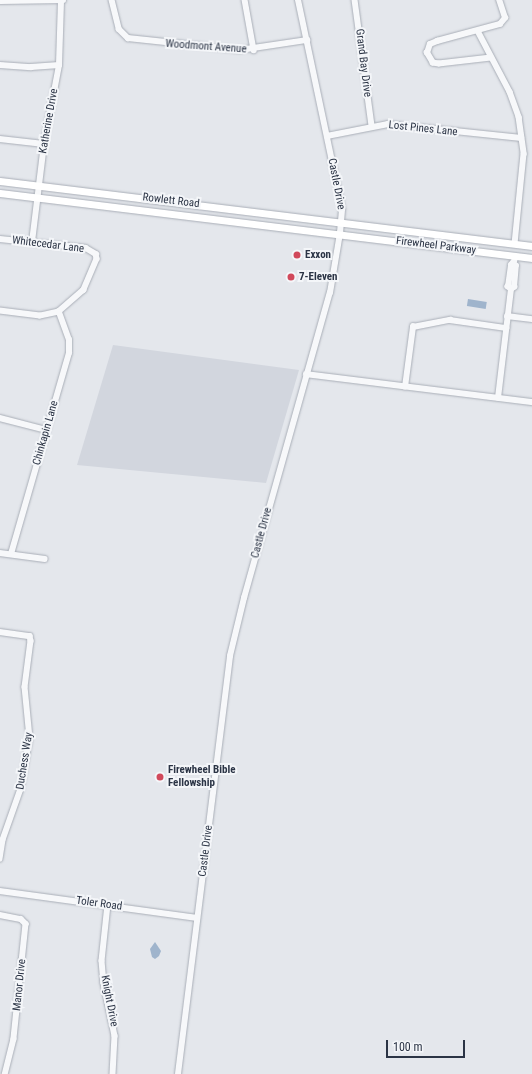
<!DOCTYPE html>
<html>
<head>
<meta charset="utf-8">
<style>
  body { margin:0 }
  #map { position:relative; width:532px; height:1074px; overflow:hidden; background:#e4e7ec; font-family:"Roboto Condensed",sans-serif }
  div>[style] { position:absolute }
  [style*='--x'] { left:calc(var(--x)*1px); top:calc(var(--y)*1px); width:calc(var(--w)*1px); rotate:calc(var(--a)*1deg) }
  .built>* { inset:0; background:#d2d6de }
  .water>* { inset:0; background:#9fb4cc; transform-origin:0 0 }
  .roads { filter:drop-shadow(0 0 1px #a9aeb7) drop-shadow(0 0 1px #a9aeb7) }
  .minor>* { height:5.5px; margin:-2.75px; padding:0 2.75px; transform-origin:2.75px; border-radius:2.75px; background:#f7f8fa }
  .major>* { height:7px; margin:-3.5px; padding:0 3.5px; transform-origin:3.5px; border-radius:3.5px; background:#fff }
  .dots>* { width:11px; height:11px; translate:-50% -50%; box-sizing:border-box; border:2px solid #f4f6f9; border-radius:50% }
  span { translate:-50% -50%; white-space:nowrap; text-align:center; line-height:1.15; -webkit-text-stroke:4px #f4f6f9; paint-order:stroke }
  .street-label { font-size:11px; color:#2b3445 }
  .poi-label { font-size:11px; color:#2b3445; font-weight:700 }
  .left { translate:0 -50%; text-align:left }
  .scale { position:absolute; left:386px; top:1040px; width:79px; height:18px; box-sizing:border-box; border:2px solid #2b3445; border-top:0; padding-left:5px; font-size:12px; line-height:14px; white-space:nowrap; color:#2b3445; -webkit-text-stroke:3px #f4f6f9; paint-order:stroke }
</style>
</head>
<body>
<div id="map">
  <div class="built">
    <i style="clip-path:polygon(113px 345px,299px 370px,266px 483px,77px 465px)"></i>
  </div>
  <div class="water">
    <i style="left:468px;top:299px;width:19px;height:7px;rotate:9deg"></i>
    <i style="clip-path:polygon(155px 942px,161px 951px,159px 956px,155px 959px,152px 957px,150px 949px)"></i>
  </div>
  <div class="roads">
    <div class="minor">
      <i style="--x:112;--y:0;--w:30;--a:76"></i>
      <i style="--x:119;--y:29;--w:13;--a:45"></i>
      <i style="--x:128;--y:38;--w:113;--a:6.1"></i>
      <i style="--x:240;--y:50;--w:68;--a:-8.5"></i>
      <i style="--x:245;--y:0;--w:51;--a:79.8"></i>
      <i style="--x:355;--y:0;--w:126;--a:82.3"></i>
      <i style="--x:0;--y:1;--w:63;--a:-0.9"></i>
      <i style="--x:478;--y:31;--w:69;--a:62.3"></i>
      <i style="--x:510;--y:92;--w:27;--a:70"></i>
      <i style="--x:519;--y:117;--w:37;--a:82"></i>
      <i style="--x:524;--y:154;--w:90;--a:95.7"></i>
      <i style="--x:491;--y:58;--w:52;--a:173.4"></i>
      <i style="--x:439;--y:64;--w:6;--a:-171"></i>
      <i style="--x:433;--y:63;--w:12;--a:-121"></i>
      <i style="--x:427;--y:53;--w:9;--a:-72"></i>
      <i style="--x:430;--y:44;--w:8;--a:-23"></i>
      <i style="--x:437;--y:41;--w:65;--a:-15.1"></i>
      <i style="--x:500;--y:24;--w:8;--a:-50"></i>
      <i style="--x:505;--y:18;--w:19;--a:-108"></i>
      <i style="--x:0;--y:65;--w:31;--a:4"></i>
      <i style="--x:31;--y:67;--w:28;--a:-4"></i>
      <i style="--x:327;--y:136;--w:62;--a:-11.1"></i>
      <i style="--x:388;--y:124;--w:134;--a:6"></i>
      <i style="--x:0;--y:139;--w:44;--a:6.5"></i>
      <i style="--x:0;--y:239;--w:86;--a:6"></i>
      <i style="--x:86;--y:248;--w:12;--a:31"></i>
      <i style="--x:96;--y:254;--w:5;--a:79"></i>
      <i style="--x:97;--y:259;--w:34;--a:113"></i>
      <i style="--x:84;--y:290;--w:33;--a:139"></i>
      <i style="--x:59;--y:312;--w:19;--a:168"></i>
      <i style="--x:40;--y:316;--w:40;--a:-172.9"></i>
      <i style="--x:32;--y:242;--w:99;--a:-83"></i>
      <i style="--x:44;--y:144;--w:80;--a:-79.2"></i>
      <i style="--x:59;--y:65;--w:64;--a:-88.2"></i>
      <i style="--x:511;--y:289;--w:4;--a:-146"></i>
      <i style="--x:508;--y:287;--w:22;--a:-82"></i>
      <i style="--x:511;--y:265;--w:5;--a:-53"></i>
      <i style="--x:507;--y:316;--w:25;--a:7"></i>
      <i style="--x:306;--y:374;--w:228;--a:7.1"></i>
      <i style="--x:405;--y:387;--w:61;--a:-82.4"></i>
      <i style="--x:413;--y:327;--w:38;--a:-11"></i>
      <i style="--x:450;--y:320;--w:57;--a:8.1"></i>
      <i style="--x:498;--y:398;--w:110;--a:-83.2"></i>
      <i style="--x:511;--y:289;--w:4;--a:-34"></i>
      <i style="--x:514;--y:287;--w:21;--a:-85"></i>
      <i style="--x:516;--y:266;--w:3;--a:-135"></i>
      <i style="--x:0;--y:418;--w:48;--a:14.6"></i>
      <i style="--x:0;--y:553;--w:45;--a:7.6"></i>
      <i style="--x:11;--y:554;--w:209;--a:-73.9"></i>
      <i style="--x:69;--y:353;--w:13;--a:-90"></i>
      <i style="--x:69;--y:340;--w:30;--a:-110"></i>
      <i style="--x:0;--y:632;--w:30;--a:8"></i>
      <i style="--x:30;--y:636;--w:5;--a:79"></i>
      <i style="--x:31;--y:641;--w:46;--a:97.4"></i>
      <i style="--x:25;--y:687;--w:51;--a:84.4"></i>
      <i style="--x:30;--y:738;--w:52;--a:100"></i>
      <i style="--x:21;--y:789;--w:54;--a:109.4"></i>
      <i style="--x:3;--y:840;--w:19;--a:99"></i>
      <i style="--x:0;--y:891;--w:199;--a:7.8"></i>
      <i style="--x:108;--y:905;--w:56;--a:96.1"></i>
      <i style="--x:102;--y:961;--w:22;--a:85"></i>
      <i style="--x:104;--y:983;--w:54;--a:78.3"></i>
      <i style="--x:115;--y:1036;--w:38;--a:93"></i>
      <i style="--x:0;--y:915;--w:21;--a:11"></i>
      <i style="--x:21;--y:919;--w:7;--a:45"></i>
      <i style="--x:26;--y:924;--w:116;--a:96"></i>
      <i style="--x:14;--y:1039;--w:36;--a:104"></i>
      <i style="--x:178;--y:1074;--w:421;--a:-82.9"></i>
      <i style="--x:230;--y:656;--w:60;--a:-76.4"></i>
      <i style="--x:244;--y:598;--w:317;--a:-74.3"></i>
      <i style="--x:330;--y:293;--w:61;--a:-80.5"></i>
      <i style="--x:340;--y:233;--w:24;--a:-85"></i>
      <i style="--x:342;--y:209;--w:214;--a:-101.9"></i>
    </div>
    <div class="major">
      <i style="--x:0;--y:181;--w:536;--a:6.97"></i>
      <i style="--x:0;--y:193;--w:536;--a:6.97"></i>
    </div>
  </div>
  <div class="dots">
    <i style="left:297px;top:255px;background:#d1495b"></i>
    <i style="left:291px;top:277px;background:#d1495b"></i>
    <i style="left:160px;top:777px;background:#d1495b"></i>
  </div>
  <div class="street-label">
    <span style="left:206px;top:47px;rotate:4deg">Woodmont Avenue</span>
    <span style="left:363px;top:63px;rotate:83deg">Grand Bay Drive</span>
    <span style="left:49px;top:121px;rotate:-80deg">Katherine Drive</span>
    <span style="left:423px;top:129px;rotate:6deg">Lost Pines Lane</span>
    <span style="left:336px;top:184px;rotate:79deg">Castle Drive</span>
    <span style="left:171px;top:201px;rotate:7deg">Rowlett Road</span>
    <span style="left:48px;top:245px;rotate:7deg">Whitecedar Lane</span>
    <span style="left:436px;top:246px;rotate:7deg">Firewheel Parkway</span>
    <span style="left:46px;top:433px;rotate:-74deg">Chinkapin Lane</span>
    <span style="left:262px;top:533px;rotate:-75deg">Castle Drive</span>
    <span style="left:25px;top:761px;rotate:-81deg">Duchess Way</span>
    <span style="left:206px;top:851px;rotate:-83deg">Castle Drive</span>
    <span style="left:99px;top:904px;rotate:8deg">Toler Road</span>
    <span style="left:20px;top:985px;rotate:-84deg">Manor Drive</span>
    <span style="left:109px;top:1001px;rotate:79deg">Knight Drive</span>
  </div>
  <div class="poi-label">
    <span class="left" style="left:305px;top:255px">Exxon</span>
    <span class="left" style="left:299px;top:277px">7-Eleven</span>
    <span class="left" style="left:168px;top:777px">Firewheel Bible<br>Fellowship</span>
  </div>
  <div class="scale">100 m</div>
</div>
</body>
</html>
